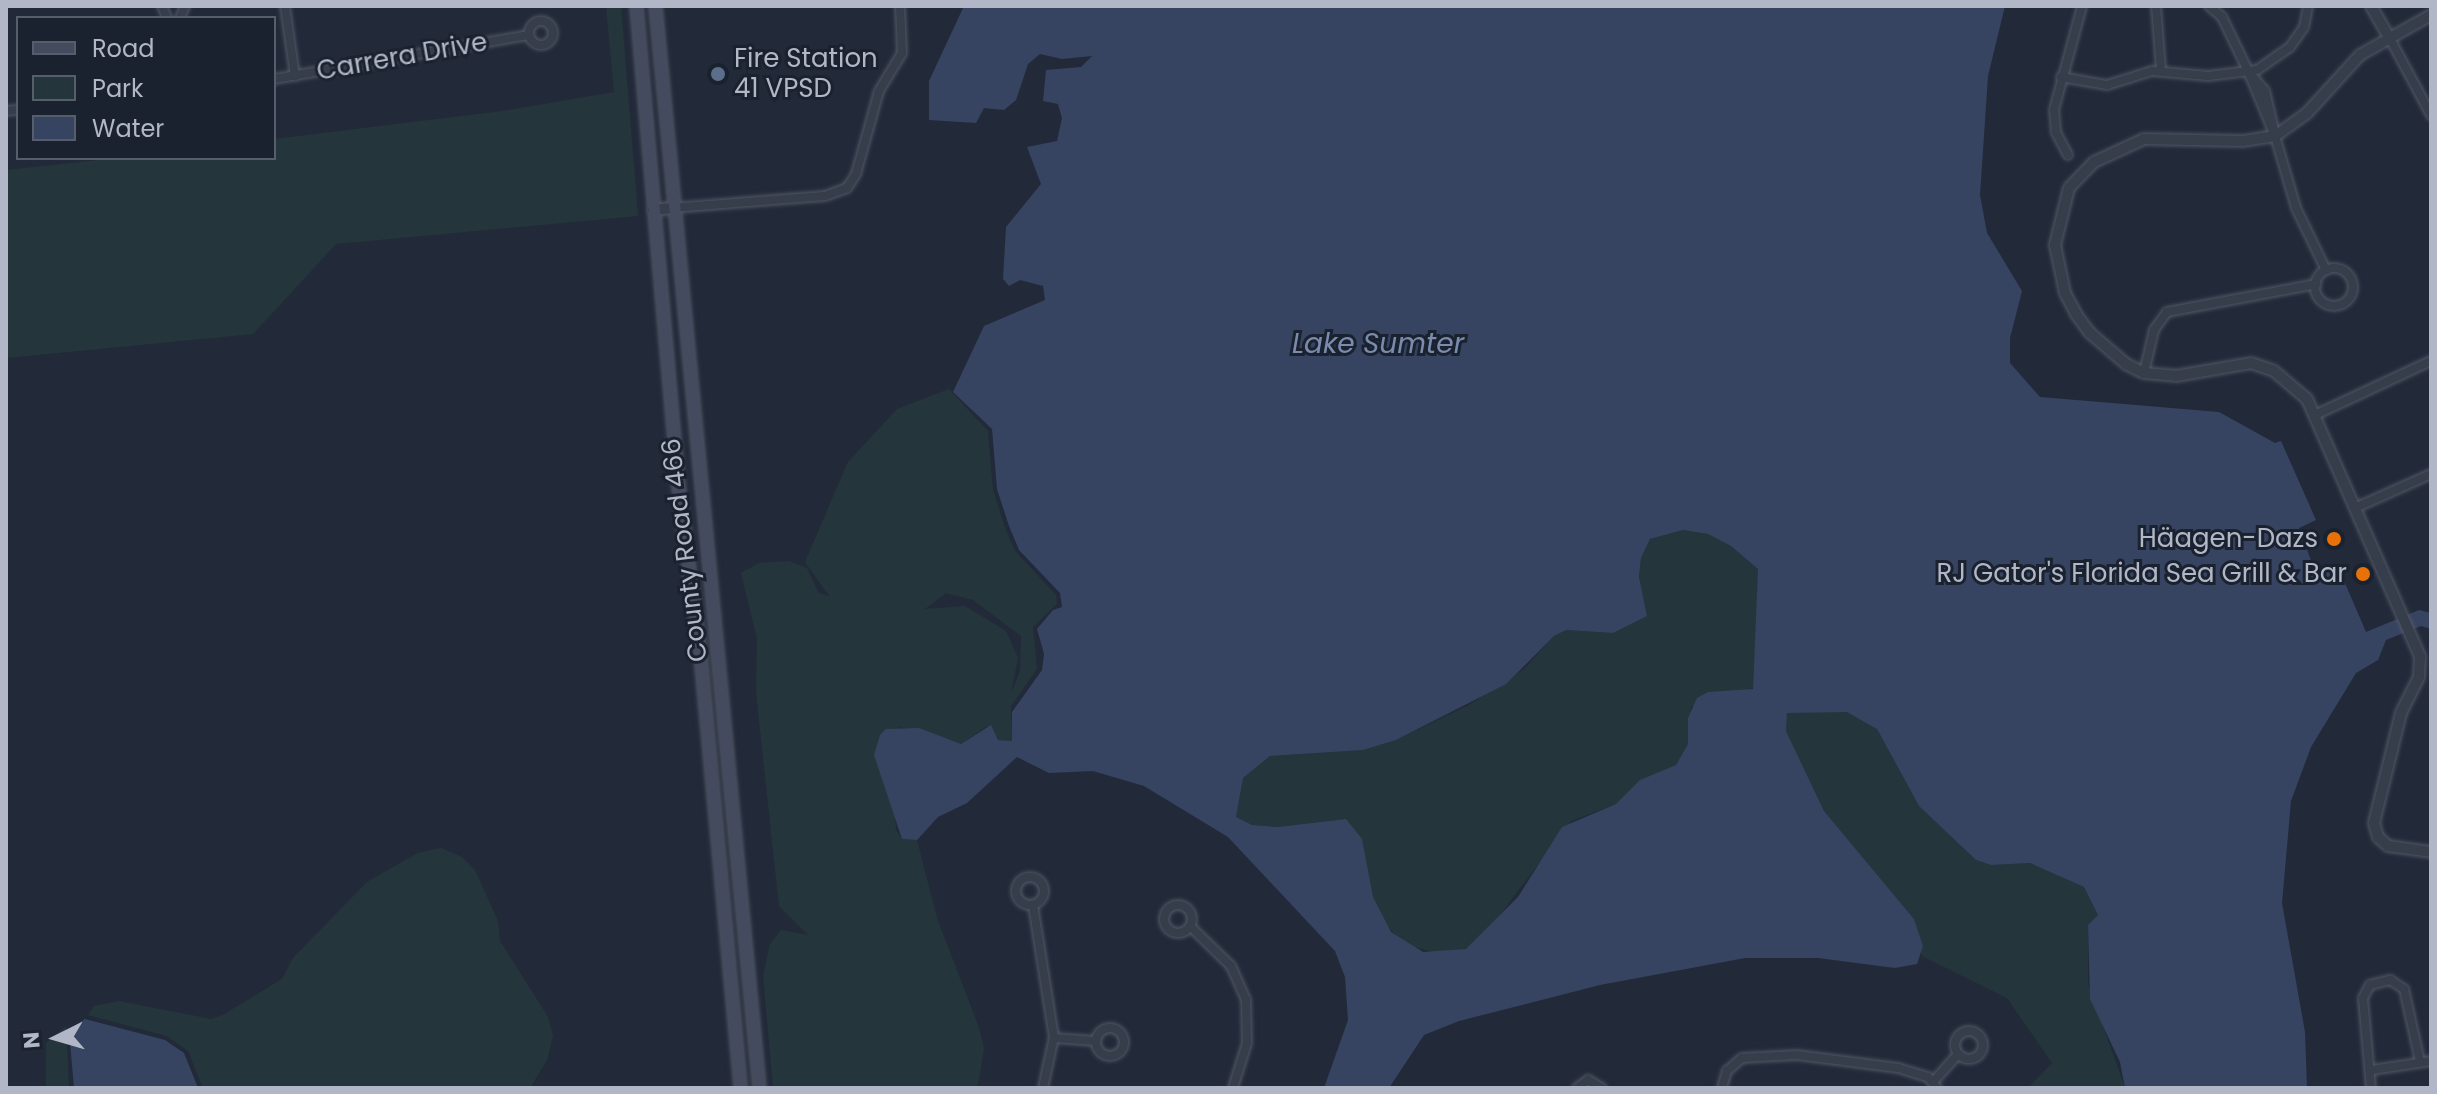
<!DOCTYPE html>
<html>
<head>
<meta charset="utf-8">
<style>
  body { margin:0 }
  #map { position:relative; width:2437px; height:1094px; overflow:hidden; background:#222a3a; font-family:Poppins,sans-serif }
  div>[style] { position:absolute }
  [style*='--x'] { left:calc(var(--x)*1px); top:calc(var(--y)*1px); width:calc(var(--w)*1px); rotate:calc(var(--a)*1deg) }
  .green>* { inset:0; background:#24363b }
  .water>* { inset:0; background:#364461 }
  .roads { filter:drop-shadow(0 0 2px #515765) drop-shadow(0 0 2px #515765) }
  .minor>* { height:8px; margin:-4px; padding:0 4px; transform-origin:4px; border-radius:4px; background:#363d4b }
  .minor>.ring { margin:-4px; padding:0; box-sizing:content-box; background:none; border:8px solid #363d4b; border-radius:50% }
  .tertiary>* { height:10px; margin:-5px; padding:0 5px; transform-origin:5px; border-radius:5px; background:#363d4b }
  .secondary>* { height:11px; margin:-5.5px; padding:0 5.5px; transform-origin:5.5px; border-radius:5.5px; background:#444b5e }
  .dots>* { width:22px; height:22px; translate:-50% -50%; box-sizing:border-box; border:4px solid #1b222f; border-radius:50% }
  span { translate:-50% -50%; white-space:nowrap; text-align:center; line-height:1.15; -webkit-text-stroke:6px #1b222f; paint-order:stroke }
  .street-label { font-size:26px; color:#b1b7c6 }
  .poi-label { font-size:26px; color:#b1b7c6 }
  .left { translate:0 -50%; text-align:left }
  .right { translate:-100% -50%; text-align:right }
  .water-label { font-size:28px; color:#7a8bae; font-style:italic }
  .frame { position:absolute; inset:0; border:8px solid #b1b7c6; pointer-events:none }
  .legend { position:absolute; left:16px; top:16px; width:260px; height:144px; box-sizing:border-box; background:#1b222f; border:2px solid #575e6b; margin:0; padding:10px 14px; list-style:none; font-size:24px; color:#b1b7c6 }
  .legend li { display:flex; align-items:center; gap:16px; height:40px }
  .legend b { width:40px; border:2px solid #575e6b }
  .north { position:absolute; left:16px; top:998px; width:80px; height:80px; -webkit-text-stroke:6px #1b222f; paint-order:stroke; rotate:265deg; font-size:22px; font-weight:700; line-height:32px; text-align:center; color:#b1b7c6 }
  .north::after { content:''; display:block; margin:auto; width:28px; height:36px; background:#b1b7c6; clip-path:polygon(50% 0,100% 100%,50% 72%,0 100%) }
</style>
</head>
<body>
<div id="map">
  <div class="green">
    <i style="clip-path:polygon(606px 6px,621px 6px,638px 216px,336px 244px,253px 334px,6px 358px,6px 170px,118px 158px,274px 158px,274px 139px,503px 111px,614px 92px)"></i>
    <i style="clip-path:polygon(evenodd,949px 389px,988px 431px,993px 490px,1005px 528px,1015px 551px,1056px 595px,1057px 604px,1033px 627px,1037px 669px,1011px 706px,1012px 741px,998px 740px,987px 726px,961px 744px,900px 727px,879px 766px,895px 808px,896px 830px,902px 839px,917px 840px,937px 918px,979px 1028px,984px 1048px,979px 1080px,976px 1088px,773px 1088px,763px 976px,770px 944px,781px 930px,808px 935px,779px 906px,756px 692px,757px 638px,741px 573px,759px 563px,789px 561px,807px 568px,818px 592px,830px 597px,805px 562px,848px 462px,897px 409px,949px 389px,946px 593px,973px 600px,1021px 636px,1020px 671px,1011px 693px,1018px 658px,1006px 631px,965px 606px,925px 609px,946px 593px)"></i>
    <i style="clip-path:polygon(1683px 530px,1708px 534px,1731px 546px,1759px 569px,1753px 688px,1691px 707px,1688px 744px,1676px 765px,1636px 784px,1616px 804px,1571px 821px,1480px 941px,1466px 949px,1436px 953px,1407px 945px,1392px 932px,1380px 917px,1346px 819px,1278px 827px,1252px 825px,1236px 817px,1243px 778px,1270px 756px,1363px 750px,1396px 740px,1469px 705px,1524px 669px,1554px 636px,1566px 630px,1613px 633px,1647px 616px,1639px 577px,1641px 558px,1650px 539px)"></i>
    <i style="clip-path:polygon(1833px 709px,1858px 715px,1877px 729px,1919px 806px,1976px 860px,1991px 865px,2030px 863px,2084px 887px,2098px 915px,2088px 925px,2088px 984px,2125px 1088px,2028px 1088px,2052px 1063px,2007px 998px,1922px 956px,1914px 919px,1824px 811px,1786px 731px,1787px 713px)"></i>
    <i style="clip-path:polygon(441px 848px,462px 857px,475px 870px,498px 921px,500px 941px,548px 1017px,553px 1035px,547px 1060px,530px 1088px,203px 1088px,188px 1051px,167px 1036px,88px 1015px,94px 1006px,119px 1001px,211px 1019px,223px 1015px,282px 979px,293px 958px,367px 882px,418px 853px)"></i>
    <i style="clip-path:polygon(66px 1026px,69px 1088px,46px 1088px,46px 1043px)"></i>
  </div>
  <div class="water">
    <i style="clip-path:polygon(evenodd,964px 6px,2005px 6px,1988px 76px,1980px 195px,1987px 233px,2022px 291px,2010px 338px,2010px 363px,2040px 397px,2219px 412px,2275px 443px,2281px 441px,2316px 520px,2299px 528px,2316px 574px,2338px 567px,2366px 632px,2419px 610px,2431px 613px,2431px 629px,2421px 626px,2386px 640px,2378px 660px,2356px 673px,2311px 747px,2291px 801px,2282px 903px,2305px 1032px,2307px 1088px,2125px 1088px,2120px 1062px,2090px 999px,2088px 925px,2098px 915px,2084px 887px,2030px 863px,1991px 865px,1976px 860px,1919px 806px,1877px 729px,1847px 712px,1787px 713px,1786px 731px,1824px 811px,1914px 919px,1923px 946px,1917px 964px,1895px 968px,1818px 958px,1745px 958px,1600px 985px,1459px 1021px,1424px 1035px,1389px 1088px,1324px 1088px,1348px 1020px,1345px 977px,1335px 951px,1228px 837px,1144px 786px,1093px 771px,1049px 773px,1017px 757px,967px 803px,938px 817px,917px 840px,902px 839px,874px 755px,880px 735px,886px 729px,919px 728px,961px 744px,991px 725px,998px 740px,1012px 741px,1012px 712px,1042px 670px,1044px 654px,1037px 629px,1053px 610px,1062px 607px,1060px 593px,1019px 550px,1009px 526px,997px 489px,992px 429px,953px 392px,984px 326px,1045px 300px,1043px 286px,1020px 280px,1009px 286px,1003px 279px,1006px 227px,1041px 184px,1027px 147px,1057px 141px,1062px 118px,1058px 104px,1043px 101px,1046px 70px,1081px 67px,1092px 56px,1062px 59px,1040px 54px,1028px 64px,1016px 100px,1004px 110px,984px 108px,976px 123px,929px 120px,929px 81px,964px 6px,1683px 530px,1708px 534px,1731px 546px,1758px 569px,1753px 689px,1708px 692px,1697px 698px,1688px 718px,1688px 744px,1676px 765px,1640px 780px,1616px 804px,1562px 827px,1518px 897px,1466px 949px,1423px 952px,1391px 932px,1373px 897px,1362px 839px,1346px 819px,1278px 827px,1252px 825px,1236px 817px,1243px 778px,1270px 756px,1363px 750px,1396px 740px,1506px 684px,1554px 636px,1566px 630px,1613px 633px,1647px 616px,1639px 577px,1641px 558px,1650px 539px,1683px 530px)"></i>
    <i style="clip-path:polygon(85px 1019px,165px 1040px,184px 1053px,198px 1088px,74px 1088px,70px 1042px,73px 1027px)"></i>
  </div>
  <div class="roads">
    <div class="minor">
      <i style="--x:162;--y:6;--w:13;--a:67"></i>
      <i style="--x:285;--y:6;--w:71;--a:81.9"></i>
      <i style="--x:2156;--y:6;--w:64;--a:85.5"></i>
      <i style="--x:2209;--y:6;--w:17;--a:40"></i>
      <i style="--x:2222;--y:17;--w:60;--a:64.3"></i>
      <i style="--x:2248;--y:71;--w:70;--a:67.4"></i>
      <i style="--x:2275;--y:136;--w:75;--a:73.7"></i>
      <i style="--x:2296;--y:208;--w:69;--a:64.2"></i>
      <i style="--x:180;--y:18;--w:13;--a:-67"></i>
      <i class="ring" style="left:529px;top:21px;width:16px;height:16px"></i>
      <i style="--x:2389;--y:37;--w:89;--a:61.7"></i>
      <i style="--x:2249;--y:72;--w:25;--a:50"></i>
      <i style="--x:2265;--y:91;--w:44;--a:76.9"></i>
      <i style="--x:2061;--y:77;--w:47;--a:9.9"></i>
      <i style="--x:2107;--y:85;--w:47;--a:-17.3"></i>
      <i style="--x:2152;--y:71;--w:56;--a:5.1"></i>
      <i style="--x:2208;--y:76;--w:49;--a:-7"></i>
      <i style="--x:2257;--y:70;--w:40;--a:-34.9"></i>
      <i style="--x:2290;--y:47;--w:24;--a:-55"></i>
      <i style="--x:2304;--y:27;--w:21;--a:-79"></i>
      <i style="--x:274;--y:79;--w:259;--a:-9.8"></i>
      <i style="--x:6;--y:111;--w:12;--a:-5"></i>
      <i style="--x:2068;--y:155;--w:26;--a:-118"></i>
      <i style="--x:2056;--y:132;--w:22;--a:-95"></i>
      <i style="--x:2054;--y:110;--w:108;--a:-74.9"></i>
      <i style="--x:672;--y:208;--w:153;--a:-4.5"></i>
      <i style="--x:825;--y:196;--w:23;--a:-20"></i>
      <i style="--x:847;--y:188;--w:17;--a:-57"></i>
      <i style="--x:856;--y:174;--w:86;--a:-74.5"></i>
      <i style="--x:879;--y:91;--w:44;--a:-58.8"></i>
      <i style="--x:902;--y:53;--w:47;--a:-92.4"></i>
      <i class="ring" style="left:2315px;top:268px;width:30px;height:30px"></i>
      <i style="--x:2144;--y:373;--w:44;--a:-76.9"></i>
      <i style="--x:2154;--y:330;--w:22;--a:-54"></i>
      <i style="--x:2167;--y:312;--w:152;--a:-10.6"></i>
      <i style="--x:2315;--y:415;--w:128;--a:-25"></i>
      <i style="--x:2355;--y:508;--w:83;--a:-24.1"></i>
      <i class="ring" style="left:1016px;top:877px;width:20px;height:20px"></i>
      <i style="--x:1033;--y:905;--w:134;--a:81"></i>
      <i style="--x:1054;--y:1037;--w:52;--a:102.2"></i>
      <i class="ring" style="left:1164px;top:905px;width:20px;height:20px"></i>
      <i style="--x:1190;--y:926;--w:57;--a:44.3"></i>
      <i style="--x:1231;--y:966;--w:37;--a:66"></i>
      <i style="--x:1246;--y:1000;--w:43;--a:88.7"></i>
      <i style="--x:1247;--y:1043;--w:47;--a:107.3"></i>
      <i class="ring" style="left:1096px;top:1028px;width:20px;height:20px"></i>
      <i class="ring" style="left:1955px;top:1031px;width:20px;height:20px"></i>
      <i style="--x:1054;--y:1038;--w:42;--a:4.1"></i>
      <i style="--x:2372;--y:1070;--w:60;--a:-8.7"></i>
      <i style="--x:1933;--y:1082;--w:38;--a:-48"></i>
      <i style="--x:1577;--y:1088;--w:14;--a:-36"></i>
      <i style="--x:1588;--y:1080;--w:16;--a:30"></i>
      <i style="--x:1722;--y:1088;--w:18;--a:-74"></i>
      <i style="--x:1727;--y:1071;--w:20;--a:-41"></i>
      <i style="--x:1742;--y:1058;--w:55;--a:-3.1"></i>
      <i style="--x:1797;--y:1055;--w:102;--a:7.3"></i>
      <i style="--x:1898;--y:1068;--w:31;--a:17"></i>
      <i style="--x:1928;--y:1077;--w:14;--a:51"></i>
      <i style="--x:2371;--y:1088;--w:90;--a:-95.1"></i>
      <i style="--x:2363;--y:998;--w:15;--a:-62"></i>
      <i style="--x:2370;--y:985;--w:21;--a:-14"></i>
      <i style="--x:2390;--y:980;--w:17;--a:33"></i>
      <i style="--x:2404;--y:989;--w:74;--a:77.5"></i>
    </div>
    <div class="tertiary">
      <i style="--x:2371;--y:6;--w:36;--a:60"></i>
      <i style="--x:2431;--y:15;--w:81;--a:150.6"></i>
      <i style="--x:2360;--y:55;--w:79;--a:132.4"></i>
      <i style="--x:2307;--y:113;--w:39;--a:144"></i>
      <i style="--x:2275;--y:136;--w:33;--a:171"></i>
      <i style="--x:2242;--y:141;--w:98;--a:-178.8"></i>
      <i style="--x:2144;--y:139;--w:55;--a:155.3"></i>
      <i style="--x:2094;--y:162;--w:36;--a:134"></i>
      <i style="--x:2069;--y:188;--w:59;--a:103.8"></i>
      <i style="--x:2055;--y:245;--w:49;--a:78.2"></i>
      <i style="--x:2065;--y:293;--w:24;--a:62"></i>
      <i style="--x:2076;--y:314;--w:24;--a:54"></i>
      <i style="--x:2090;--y:333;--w:48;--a:40.7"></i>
      <i style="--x:2126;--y:364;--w:20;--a:27"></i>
      <i style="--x:2144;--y:373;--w:32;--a:5"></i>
      <i style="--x:2176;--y:376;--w:76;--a:-9.8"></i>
      <i style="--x:2251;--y:363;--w:24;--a:19"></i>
      <i style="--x:2274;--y:371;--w:43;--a:40.3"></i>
      <i style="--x:2307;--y:399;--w:282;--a:66.3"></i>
      <i style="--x:2420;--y:657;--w:20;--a:93"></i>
      <i style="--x:2419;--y:677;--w:40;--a:116.6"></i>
      <i style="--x:2401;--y:713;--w:113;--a:103.8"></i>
      <i style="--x:2374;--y:823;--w:15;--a:74"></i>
      <i style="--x:2378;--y:837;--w:13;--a:42"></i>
      <i style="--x:2388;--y:846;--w:43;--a:7.9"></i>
      <i style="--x:653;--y:210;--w:19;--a:-6"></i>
    </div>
    <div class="secondary">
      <i style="--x:636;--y:6;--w:481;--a:85"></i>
      <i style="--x:678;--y:485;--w:170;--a:82.6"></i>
      <i style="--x:700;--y:654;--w:436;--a:84.7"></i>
      <i style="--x:655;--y:6;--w:1087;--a:84.51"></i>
    </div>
  </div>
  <div class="dots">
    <i style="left:718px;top:74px;background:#5c6f8a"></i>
    <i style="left:2334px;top:539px;background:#e8710a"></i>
    <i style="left:2363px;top:574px;background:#e8710a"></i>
  </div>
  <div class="street-label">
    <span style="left:402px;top:57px;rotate:-10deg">Carrera Drive</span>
    <span style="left:685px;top:550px;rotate:-97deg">County Road 466</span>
  </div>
  <div class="poi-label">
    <span class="left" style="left:734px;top:74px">Fire Station<br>41 VPSD</span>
    <span class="right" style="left:2318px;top:539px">Häagen-Dazs</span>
    <span class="right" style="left:2347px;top:574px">RJ Gator's Florida Sea Grill &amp; Bar</span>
  </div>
  <div class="water-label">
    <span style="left:1378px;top:344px">Lake Sumter</span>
  </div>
  <div class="frame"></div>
  <ul class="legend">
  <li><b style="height:10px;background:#444b5e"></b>Road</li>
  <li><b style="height:22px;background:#24363b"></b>Park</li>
  <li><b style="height:22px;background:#364461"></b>Water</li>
  </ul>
  <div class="north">N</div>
</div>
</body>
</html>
